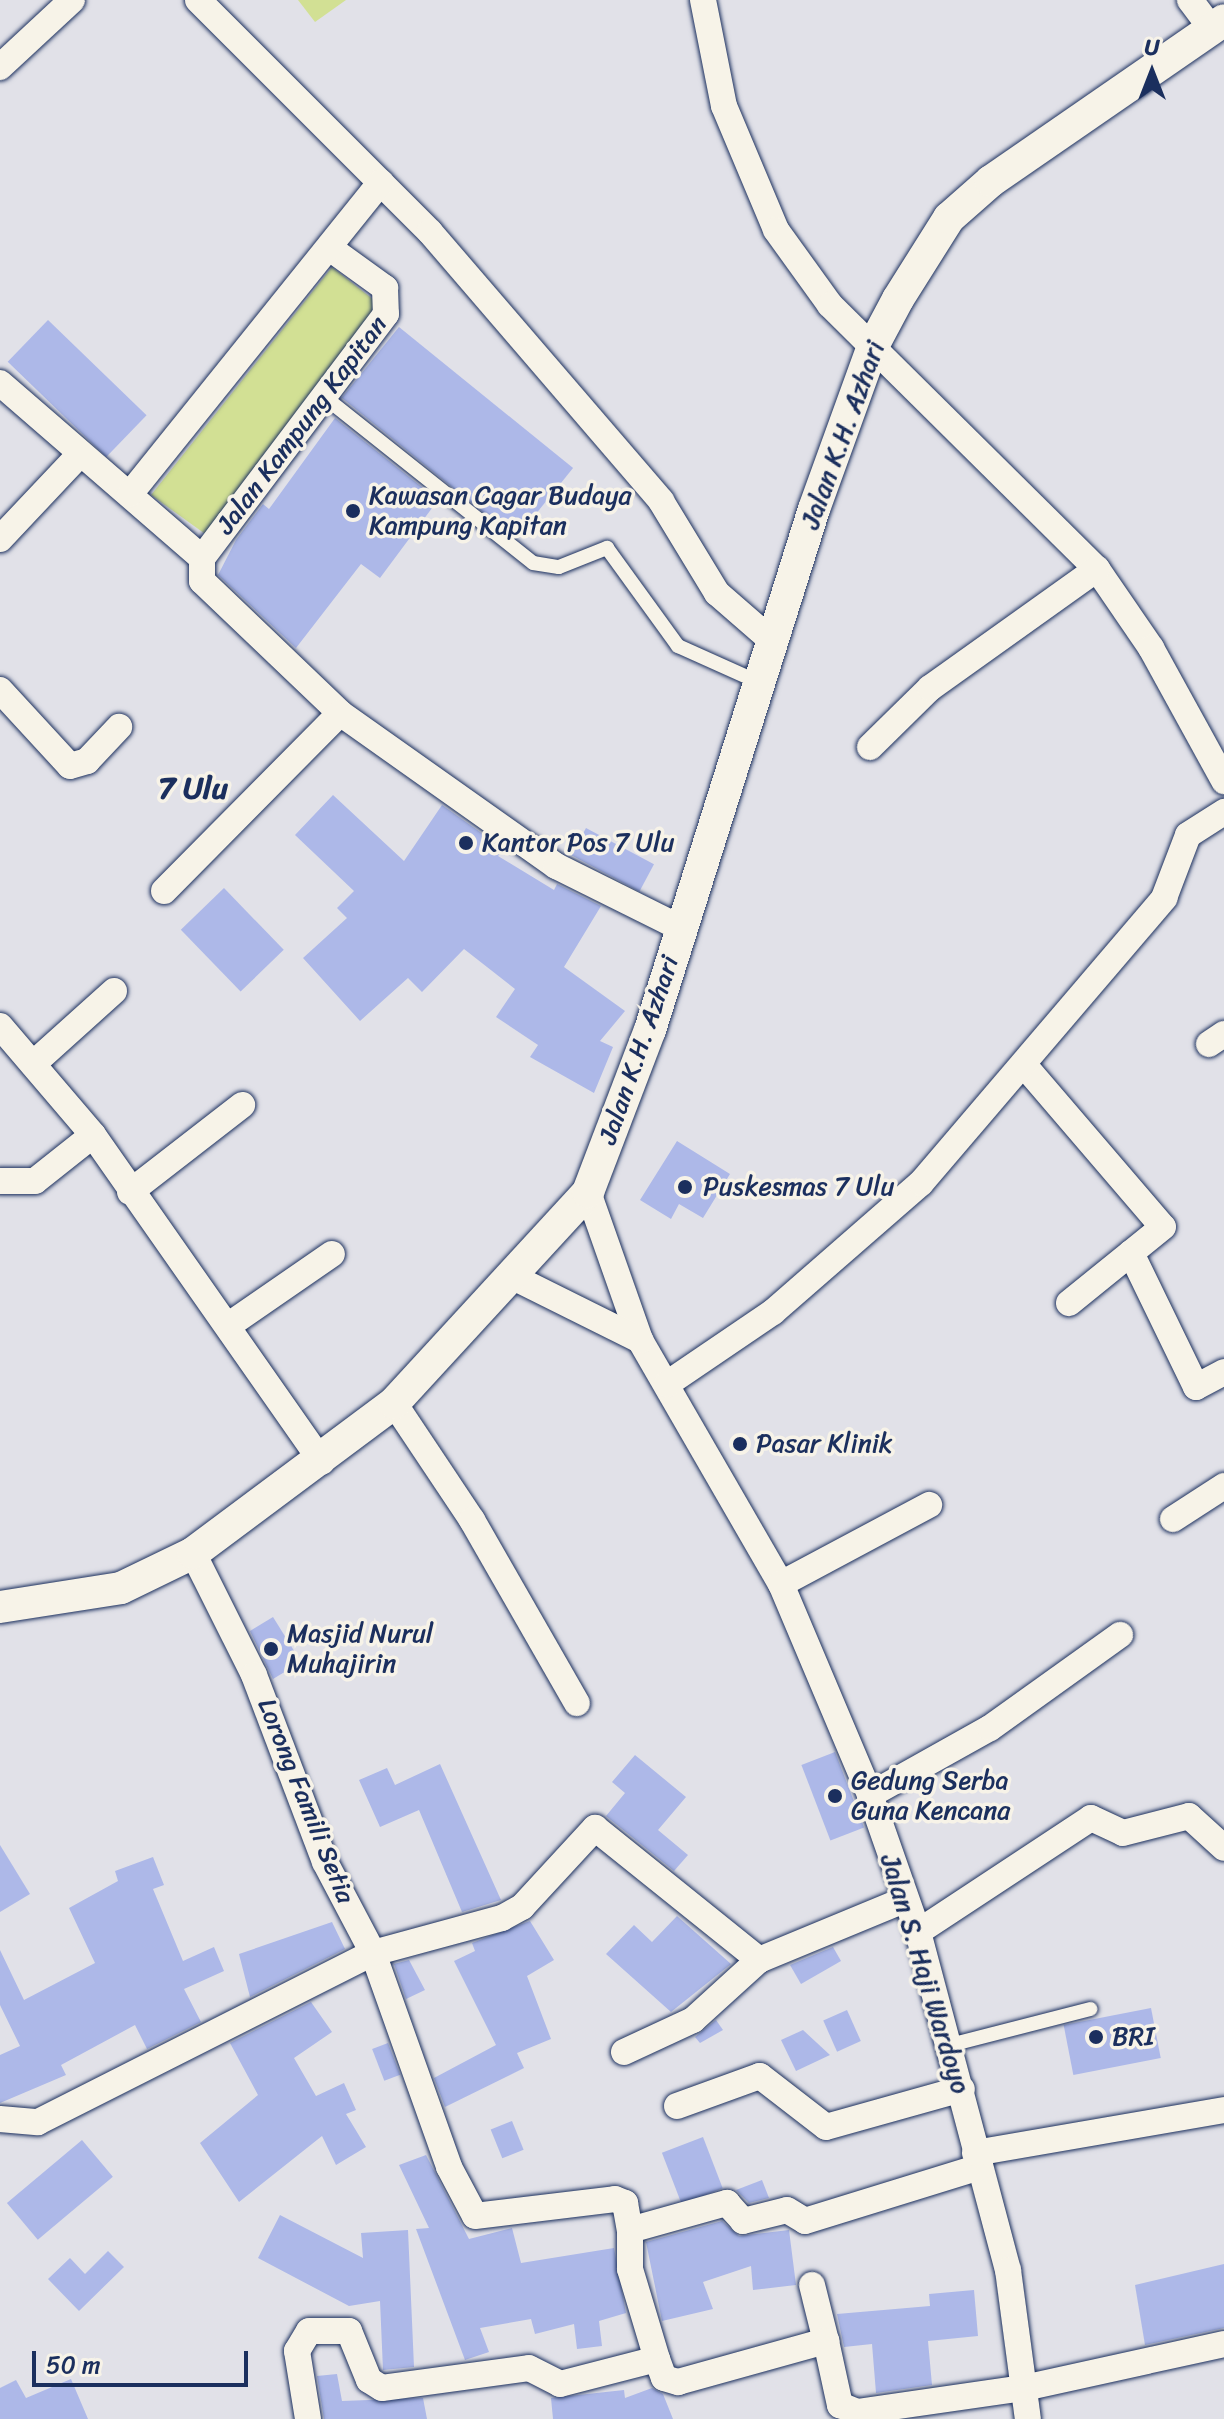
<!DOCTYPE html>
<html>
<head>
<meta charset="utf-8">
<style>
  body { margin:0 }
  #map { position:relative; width:1224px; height:2419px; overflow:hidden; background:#e1e1e8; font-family:Sriracha,sans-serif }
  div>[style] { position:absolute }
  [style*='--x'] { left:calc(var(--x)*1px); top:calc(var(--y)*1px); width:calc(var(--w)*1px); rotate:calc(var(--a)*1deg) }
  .green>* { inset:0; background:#d2e094 }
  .building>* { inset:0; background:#adb8e8; transform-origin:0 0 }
  .roads { filter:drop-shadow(0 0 2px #1b2f5e) drop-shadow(0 0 2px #1b2f5e) }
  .service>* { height:14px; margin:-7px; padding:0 7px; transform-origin:7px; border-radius:7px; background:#f7f3e8 }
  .minor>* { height:26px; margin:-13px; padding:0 13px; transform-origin:13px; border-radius:13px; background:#f7f3e8 }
  .tertiary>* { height:32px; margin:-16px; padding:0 16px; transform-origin:16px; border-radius:16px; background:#f7f3e8 }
  .dots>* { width:22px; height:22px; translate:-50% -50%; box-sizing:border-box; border:4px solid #f7f3e8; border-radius:50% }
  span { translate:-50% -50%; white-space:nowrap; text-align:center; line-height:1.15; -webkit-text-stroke:7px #f7f3e8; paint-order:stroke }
  .street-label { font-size:26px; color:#1b2f5e }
  .poi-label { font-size:26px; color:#1b2f5e }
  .left { translate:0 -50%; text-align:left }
  .quarter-label { font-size:30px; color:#1b2f5e; font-weight:700 }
  .north { position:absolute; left:1112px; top:32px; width:80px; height:80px; -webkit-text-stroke:6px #f7f3e8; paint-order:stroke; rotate:0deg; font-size:22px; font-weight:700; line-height:32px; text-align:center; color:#1b2f5e }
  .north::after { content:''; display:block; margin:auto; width:28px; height:36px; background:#1b2f5e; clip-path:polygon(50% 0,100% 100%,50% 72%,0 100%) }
  .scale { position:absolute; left:32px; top:2351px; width:216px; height:36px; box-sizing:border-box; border:4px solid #1b2f5e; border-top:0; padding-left:10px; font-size:24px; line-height:28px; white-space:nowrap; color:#1b2f5e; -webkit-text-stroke:6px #f7f3e8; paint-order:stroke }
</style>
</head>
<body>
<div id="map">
  <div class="green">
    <i style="clip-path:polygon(298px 0,346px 0,315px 22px)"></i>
    <i style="clip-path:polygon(332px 267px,379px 304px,208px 536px,151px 495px)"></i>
  </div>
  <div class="building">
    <i style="left:48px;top:320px;width:137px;height:58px;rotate:44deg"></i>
    <i style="left:399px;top:327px;width:224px;height:91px;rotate:39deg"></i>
    <i style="clip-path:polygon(335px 418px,438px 500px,380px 578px,361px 564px,296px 648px,218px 575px,236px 540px,263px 504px,269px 509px)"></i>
    <i style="clip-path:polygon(333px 795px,404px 861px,442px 805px,504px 849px,498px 856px,554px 890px,557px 884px,601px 906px,564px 967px,625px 1011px,600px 1041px,613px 1047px,594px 1093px,530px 1057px,538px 1045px,496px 1017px,515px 989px,464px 949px,422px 992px,408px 978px,360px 1021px,303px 958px,347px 918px,337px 908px,354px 891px,295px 835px)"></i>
    <i style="left:586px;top:828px;width:77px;height:31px;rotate:28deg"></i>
    <i style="left:224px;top:888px;width:86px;height:60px;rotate:46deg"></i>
    <i style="clip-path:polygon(677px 1141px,730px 1174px,703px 1218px,679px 1204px,671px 1219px,640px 1200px)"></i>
    <i style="clip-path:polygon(273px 1617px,301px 1662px,273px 1679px,250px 1631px)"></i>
    <i style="left:835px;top:1752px;width:81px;height:36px;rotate:69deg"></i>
    <i style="clip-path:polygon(635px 1755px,686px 1797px,658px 1830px,688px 1855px,674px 1871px,606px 1816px,625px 1793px,612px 1782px)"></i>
    <i style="clip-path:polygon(440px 1764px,501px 1900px,462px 1912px,419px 1810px,380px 1827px,359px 1780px,387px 1768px,395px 1785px)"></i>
    <i style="clip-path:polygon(0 1845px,30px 1894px,0 1912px)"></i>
    <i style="clip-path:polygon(153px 1857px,164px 1885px,153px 1889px,183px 1961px,214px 1947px,224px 1971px,184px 1989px,201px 2022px,147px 2049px,135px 2025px,61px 2065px,66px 2075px,0 2103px,0 2055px,20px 2046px,0 2005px,0 1950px,24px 2000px,95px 1963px,69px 1908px,118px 1881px,115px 1871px)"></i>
    <i style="clip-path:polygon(677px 1916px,731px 1964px,671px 2012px,606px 1954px,634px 1925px,652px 1942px)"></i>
    <i style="clip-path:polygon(530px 1921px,554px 1960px,527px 1976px,551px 2039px,517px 2053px,524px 2068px,445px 2107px,434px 2078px,496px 2045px,454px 1961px,475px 1951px,472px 1943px)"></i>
    <i style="clip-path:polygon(332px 1922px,345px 1949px,250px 1997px,239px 1954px)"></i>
    <i style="clip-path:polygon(833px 1947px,841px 1961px,801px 1984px,790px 1965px)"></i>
    <i style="clip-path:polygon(409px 1960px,425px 1990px,406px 1999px,394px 1964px)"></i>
    <i style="clip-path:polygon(311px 2002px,332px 2032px,294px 2058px,316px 2096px,344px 2083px,356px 2110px,346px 2114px,366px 2147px,336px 2165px,322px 2136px,239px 2202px,200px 2143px,258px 2095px,230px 2043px)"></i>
    <i style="left:1151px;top:2008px;width:51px;height:89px;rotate:79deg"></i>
    <i style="left:847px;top:2010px;width:34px;height:26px;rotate:66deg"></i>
    <i style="clip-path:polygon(716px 2020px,723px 2030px,700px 2043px,695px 2037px)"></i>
    <i style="clip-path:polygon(803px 2030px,830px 2055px,796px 2071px,781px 2040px)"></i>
    <i style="left:388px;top:2043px;width:34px;height:17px;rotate:69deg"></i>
    <i style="left:512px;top:2121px;width:31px;height:23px;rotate:68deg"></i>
    <i style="left:703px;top:2137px;width:55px;height:44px;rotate:69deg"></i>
    <i style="left:82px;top:2140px;width:48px;height:98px;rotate:50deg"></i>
    <i style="clip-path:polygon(426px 2155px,469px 2239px,512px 2228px,521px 2263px,614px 2248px,626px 2313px,599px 2321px,602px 2346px,577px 2349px,574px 2324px,535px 2334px,531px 2319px,480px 2328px,489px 2352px,465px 2360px,416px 2229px,429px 2228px,399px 2165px)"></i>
    <i style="clip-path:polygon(762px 2180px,769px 2198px,749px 2203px,736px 2190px)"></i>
    <i style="clip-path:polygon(280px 2215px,363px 2258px,361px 2233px,408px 2230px,414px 2367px,383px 2370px,380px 2301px,349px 2306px,258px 2258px)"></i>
    <i style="clip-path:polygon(722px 2221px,739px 2236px,789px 2230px,796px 2285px,753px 2290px,751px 2266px,703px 2282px,713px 2309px,662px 2321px,646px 2242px)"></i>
    <i style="clip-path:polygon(108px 2251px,124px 2267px,79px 2311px,48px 2279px,70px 2258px,85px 2274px)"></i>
    <i style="clip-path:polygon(1224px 2264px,1224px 2328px,1145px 2345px,1135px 2285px)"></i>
    <i style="clip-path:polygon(974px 2290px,978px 2336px,928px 2341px,932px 2385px,876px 2393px,872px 2344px,844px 2347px,837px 2314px,930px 2306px,929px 2294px)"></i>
    <i style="clip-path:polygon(337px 2374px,342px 2401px,423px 2398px,427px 2419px,324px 2419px,317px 2376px)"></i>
    <i style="clip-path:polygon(71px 2379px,88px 2419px,0 2419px,0 2388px,16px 2380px,26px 2398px)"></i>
    <i style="clip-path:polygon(652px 2388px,663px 2394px,673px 2419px,553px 2419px,551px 2398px,624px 2390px,625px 2398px)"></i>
  </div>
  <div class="roads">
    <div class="service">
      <i style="--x:327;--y:399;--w:263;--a:38.5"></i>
      <i style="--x:533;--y:563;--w:26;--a:9"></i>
      <i style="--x:559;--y:567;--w:52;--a:-21.6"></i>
      <i style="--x:607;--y:548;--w:121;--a:54.1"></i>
      <i style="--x:678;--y:646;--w:88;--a:24.2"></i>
      <i style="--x:950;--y:2045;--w:145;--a:-14.4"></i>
    </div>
    <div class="minor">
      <i style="--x:198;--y:0;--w:328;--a:45"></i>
      <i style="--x:430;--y:232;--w:355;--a:49.3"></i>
      <i style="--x:661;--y:501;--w:108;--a:58.7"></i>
      <i style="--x:717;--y:593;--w:72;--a:41"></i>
      <i style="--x:703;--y:0;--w:108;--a:78.8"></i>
      <i style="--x:724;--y:106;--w:134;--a:67.2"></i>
      <i style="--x:776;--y:230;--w:92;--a:54.2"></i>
      <i style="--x:830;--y:305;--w:375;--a:44.7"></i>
      <i style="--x:1097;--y:569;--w:96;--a:55.6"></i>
      <i style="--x:1151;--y:648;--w:152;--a:61.2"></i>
      <i style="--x:1190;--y:0;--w:36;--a:53"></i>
      <i style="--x:0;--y:67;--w:98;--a:-42.9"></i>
      <i style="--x:331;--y:249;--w:67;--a:35.8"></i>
      <i style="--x:385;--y:288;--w:26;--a:88"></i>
      <i style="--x:386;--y:314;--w:306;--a:127"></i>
      <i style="--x:202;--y:558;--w:23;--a:90"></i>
      <i style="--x:202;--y:581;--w:191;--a:43.7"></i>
      <i style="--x:340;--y:713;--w:265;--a:35.3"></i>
      <i style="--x:556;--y:866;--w:140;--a:26.4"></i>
      <i style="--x:0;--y:383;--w:267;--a:40.9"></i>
      <i style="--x:130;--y:494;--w:400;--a:-51.2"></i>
      <i style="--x:0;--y:539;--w:117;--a:-46.7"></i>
      <i style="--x:0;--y:690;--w:103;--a:47.4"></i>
      <i style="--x:70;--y:766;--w:18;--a:-16"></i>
      <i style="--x:87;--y:761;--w:47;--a:-46.7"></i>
      <i style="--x:870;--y:747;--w:84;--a:-44.5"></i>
      <i style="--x:930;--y:688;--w:205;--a:-35.5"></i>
      <i style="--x:164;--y:891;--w:250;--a:-45.3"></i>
      <i style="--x:0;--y:1026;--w:143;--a:49.5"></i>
      <i style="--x:93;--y:1135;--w:399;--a:55"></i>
      <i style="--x:1209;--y:1044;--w:18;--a:-34"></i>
      <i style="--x:33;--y:1064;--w:109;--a:-42"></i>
      <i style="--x:1024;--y:1065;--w:213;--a:49.4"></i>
      <i style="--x:1163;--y:1227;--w:121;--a:141"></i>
      <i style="--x:0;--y:1181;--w:35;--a:0"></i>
      <i style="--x:35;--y:1181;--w:74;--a:-38.4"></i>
      <i style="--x:130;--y:1192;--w:142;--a:-37.8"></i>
      <i style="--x:588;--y:1192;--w:157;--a:70.6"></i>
      <i style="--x:640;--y:1340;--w:282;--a:60"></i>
      <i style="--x:781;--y:1584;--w:229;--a:67.1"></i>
      <i style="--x:870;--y:1795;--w:145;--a:70.7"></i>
      <i style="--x:918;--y:1932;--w:350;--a:75.1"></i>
      <i style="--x:1008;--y:2270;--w:150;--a:82.4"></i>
      <i style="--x:1131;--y:1253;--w:149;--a:64.1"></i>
      <i style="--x:1196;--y:1387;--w:32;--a:-28"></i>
      <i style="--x:515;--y:1278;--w:140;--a:26.4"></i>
      <i style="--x:229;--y:1325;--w:125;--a:-34.6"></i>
      <i style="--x:667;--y:1384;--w:128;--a:-34.2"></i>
      <i style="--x:773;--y:1312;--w:196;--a:-41.1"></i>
      <i style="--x:921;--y:1183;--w:375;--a:-49.5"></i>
      <i style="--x:1164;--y:898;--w:67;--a:-69.1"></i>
      <i style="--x:1188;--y:835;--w:43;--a:-32.6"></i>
      <i style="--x:394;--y:1403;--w:141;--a:56.3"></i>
      <i style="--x:472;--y:1520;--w:211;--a:60.2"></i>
      <i style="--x:1173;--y:1519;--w:61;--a:-32.9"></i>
      <i style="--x:193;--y:1553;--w:136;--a:63.4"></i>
      <i style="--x:254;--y:1675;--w:200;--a:69.2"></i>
      <i style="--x:325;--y:1862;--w:103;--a:62.2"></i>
      <i style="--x:373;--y:1953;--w:227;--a:70.4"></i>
      <i style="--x:449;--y:2167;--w:55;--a:62"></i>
      <i style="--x:475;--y:2216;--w:141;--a:-6.9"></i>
      <i style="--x:615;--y:2199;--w:11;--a:22"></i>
      <i style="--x:625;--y:2203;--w:27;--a:80"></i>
      <i style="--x:630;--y:2230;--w:101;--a:-15.6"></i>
      <i style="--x:727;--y:2203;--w:24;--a:48"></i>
      <i style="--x:743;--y:2221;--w:45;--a:-14"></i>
      <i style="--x:787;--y:2210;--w:21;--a:31"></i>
      <i style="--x:805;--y:2221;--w:182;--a:-17.2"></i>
      <i style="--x:781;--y:1584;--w:168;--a:-28.1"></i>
      <i style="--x:870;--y:1795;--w:137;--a:-29.2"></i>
      <i style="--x:990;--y:1728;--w:160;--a:-35.6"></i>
      <i style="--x:918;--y:1932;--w:207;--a:-33.4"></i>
      <i style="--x:1091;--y:1818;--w:35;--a:25"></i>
      <i style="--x:1123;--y:1833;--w:68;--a:-14.4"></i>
      <i style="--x:1189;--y:1816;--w:47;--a:42.4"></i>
      <i style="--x:624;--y:2052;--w:76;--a:-24.9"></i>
      <i style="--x:693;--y:2020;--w:89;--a:-42.3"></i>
      <i style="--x:677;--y:2106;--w:88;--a:-19.9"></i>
      <i style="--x:760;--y:2076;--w:83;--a:37.7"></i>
      <i style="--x:826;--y:2127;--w:141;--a:-15.6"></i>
      <i style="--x:0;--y:2119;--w:38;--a:5"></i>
      <i style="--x:38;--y:2122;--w:375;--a:-26.8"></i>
      <i style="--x:373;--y:1953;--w:134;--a:-15.2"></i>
      <i style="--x:502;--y:1918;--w:23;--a:-29"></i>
      <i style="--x:522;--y:1907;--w:108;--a:-47.3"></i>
      <i style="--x:595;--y:1828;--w:211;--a:38.8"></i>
      <i style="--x:759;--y:1960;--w:157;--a:-22.5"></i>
      <i style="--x:975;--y:2153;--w:253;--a:-9.8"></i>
      <i style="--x:812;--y:2285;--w:58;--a:76"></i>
      <i style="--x:657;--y:2359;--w:20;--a:70"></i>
      <i style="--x:664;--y:2378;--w:15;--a:16"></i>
      <i style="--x:678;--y:2382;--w:154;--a:-15.5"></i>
      <i style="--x:826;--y:2341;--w:66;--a:77.7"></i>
      <i style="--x:840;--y:2405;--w:18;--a:22"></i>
      <i style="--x:857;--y:2412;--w:169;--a:-8.2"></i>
      <i style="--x:1024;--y:2388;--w:205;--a:-12.4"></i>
      <i style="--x:308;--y:2419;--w:69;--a:-99.2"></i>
      <i style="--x:297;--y:2351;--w:23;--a:-59"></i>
      <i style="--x:309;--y:2331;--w:40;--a:0"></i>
      <i style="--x:349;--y:2331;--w:53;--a:67.8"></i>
      <i style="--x:369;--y:2380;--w:15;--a:32"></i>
      <i style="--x:382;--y:2388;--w:148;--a:-7.7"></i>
      <i style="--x:529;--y:2368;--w:35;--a:27"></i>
      <i style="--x:560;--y:2384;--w:100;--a:-14.5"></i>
      <i style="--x:657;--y:2359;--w:94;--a:-106.7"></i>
      <i style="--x:630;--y:2269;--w:39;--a:-90"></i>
    </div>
    <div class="tertiary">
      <i style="--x:0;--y:1607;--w:122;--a:-8.9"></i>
      <i style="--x:121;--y:1588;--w:80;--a:-25.9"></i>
      <i style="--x:193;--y:1553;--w:251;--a:-36.7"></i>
      <i style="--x:394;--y:1403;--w:287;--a:-47.4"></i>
      <i style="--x:588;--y:1192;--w:173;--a:-69.1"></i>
      <i style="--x:650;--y:1030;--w:546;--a:-72.53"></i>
      <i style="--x:814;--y:509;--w:173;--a:-70.1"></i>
      <i style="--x:873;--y:346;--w:53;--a:-62"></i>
      <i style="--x:898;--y:299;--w:96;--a:-57.8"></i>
      <i style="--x:949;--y:218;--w:56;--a:-41.4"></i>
      <i style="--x:991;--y:181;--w:283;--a:-34.6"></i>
    </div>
  </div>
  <div class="dots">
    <i style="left:353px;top:511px;background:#1b2f5e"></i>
    <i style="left:466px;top:843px;background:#1b2f5e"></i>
    <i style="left:685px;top:1187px;background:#1b2f5e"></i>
    <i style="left:740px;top:1444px;background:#1b2f5e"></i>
    <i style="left:271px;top:1649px;background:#1b2f5e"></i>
    <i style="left:835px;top:1796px;background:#1b2f5e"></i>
    <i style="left:1096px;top:2037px;background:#1b2f5e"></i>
  </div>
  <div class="street-label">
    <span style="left:302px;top:425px;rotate:-53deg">Jalan Kampung Kapitan</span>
    <span style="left:843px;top:435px;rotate:-70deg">Jalan K.H. Azhari</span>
    <span style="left:639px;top:1050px;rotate:-71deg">Jalan K.H. Azhari</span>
    <span style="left:306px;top:1801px;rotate:68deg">Lorong Famili Setia</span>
    <span style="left:925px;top:1974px;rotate:73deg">Jalan S. Haji Wardoyo</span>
  </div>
  <div class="poi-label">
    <span class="left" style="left:369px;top:511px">Kawasan Cagar Budaya<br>Kampung Kapitan</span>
    <span class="left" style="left:482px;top:843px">Kantor Pos 7 Ulu</span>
    <span class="left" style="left:703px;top:1187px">Puskesmas 7 Ulu</span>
    <span class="left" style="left:756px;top:1444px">Pasar Klinik</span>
    <span class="left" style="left:287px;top:1649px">Masjid Nurul<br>Muhajirin</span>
    <span class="left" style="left:851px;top:1796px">Gedung Serba<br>Guna Kencana</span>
    <span class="left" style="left:1112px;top:2037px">BRI</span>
  </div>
  <div class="quarter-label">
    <span style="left:193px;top:788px">7 Ulu</span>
  </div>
  <div class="north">U</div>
  <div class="scale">50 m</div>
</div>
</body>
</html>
